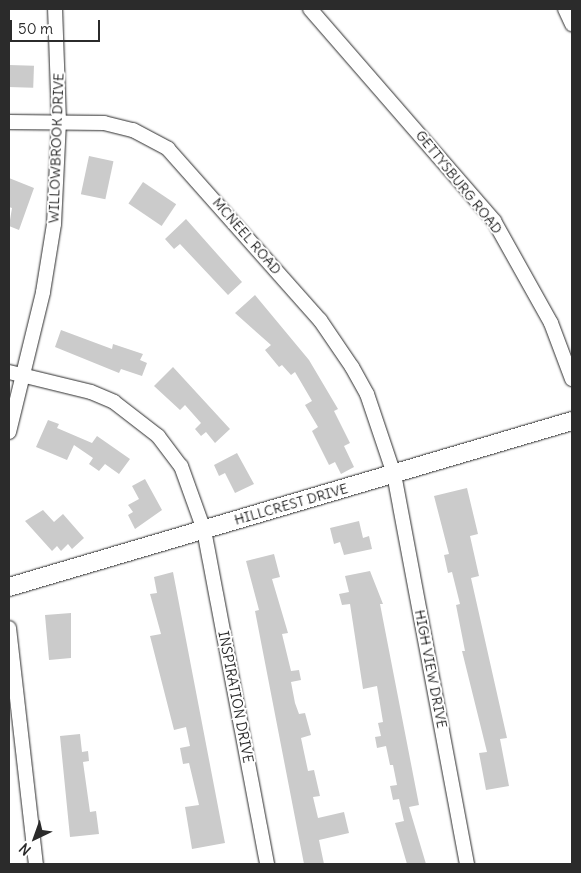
<!DOCTYPE html>
<html>
<head>
<meta charset="utf-8">
<style>
  body { margin:0 }
  #map { position:relative; width:581px; height:873px; overflow:hidden; background:#fff; font-family:Delius,sans-serif }
  div>[style] { position:absolute }
  [style*='--x'] { left:calc(var(--x)*1px); top:calc(var(--y)*1px); width:calc(var(--w)*1px); rotate:calc(var(--a)*1deg) }
  .building>* { inset:0; background:#cbcbcb; transform-origin:0 0 }
  .roads { filter:drop-shadow(0 0 1px #2b2b2b) drop-shadow(0 0 1px #2b2b2b) }
  .minor>* { height:14px; margin:-7px; padding:0 7px; transform-origin:7px; border-radius:7px; background:#fff }
  .tertiary>* { height:18px; margin:-9px; padding:0 9px; transform-origin:9px; border-radius:9px; background:#fff }
  span { translate:-50% -50%; white-space:nowrap; text-align:center; line-height:1.15; -webkit-text-stroke:4px #fff; paint-order:stroke }
  .street-label { font-size:14px; color:#2b2b2b }
  .frame { position:absolute; inset:0; border:10px solid #2b2b2b; pointer-events:none }
  .north { position:absolute; left:10px; top:813px; width:50px; height:50px; -webkit-text-stroke:4px #fff; paint-order:stroke; rotate:222deg; font-size:14px; font-weight:700; line-height:20px; text-align:center; color:#2b2b2b }
  .north::after { content:''; display:block; margin:auto; width:18px; height:22px; background:#2b2b2b; clip-path:polygon(50% 0,100% 100%,50% 72%,0 100%) }
  .scale { position:absolute; left:10px; top:20px; width:90px; height:22px; box-sizing:border-box; border:2px solid #2b2b2b; border-top:0; padding-left:6px; font-size:15px; line-height:18px; white-space:nowrap; color:#2b2b2b; -webkit-text-stroke:4px #fff; paint-order:stroke }
</style>
</head>
<body>
<div id="map">
  <div class="building">
    <i style="left:9px;top:65px;width:25px;height:22px;rotate:2deg"></i>
    <i style="left:89px;top:156px;width:25px;height:39px;rotate:12deg"></i>
    <i style="clip-path:polygon(9px 178px,34px 188px,19px 230px,9px 226px,12px 208px,9px 207px)"></i>
    <i style="left:143px;top:182px;width:40px;height:26px;rotate:34deg"></i>
    <i style="clip-path:polygon(186px 219px,242px 282px,228px 295px,180px 244px,174px 249px,165px 239px)"></i>
    <i style="clip-path:polygon(255px 295px,309px 360px,338px 409px,334px 411px,350px 443px,344px 446px,354px 467px,341px 474px,335px 462px,329px 465px,312px 431px,318px 427px,305px 405px,312px 401px,295px 372px,291px 375px,282px 365px,279px 367px,265px 350px,271px 345px,235px 313px)"></i>
    <i style="clip-path:polygon(61px 330px,112px 349px,113px 344px,143px 354px,140px 360px,147px 363px,142px 376px,121px 369px,119px 373px,55px 347px)"></i>
    <i style="clip-path:polygon(173px 367px,230px 429px,215px 443px,206px 432px,201px 436px,195px 429px,201px 423px,185px 405px,180px 410px,154px 386px)"></i>
    <i style="clip-path:polygon(48px 420px,59px 424px,57px 428px,92px 443px,97px 436px,130px 459px,119px 474px,105px 464px,99px 471px,89px 464px,93px 458px,74px 445px,67px 460px,36px 447px)"></i>
    <i style="clip-path:polygon(237px 453px,254px 484px,235px 493px,225px 473px,219px 476px,214px 465px)"></i>
    <i style="clip-path:polygon(145px 479px,162px 510px,135px 529px,128px 515px,133px 512px,128px 505px,139px 499px,132px 486px)"></i>
    <i style="clip-path:polygon(467px 488px,478px 534px,470px 536px,479px 576px,471px 578px,507px 738px,500px 739px,509px 786px,486px 790px,479px 753px,487px 752px,462px 651px,465px 651px,456px 605px,460px 604px,452px 572px,448px 573px,444px 555px,449px 554px,434px 496px)"></i>
    <i style="clip-path:polygon(43px 510px,54px 522px,63px 514px,84px 538px,72px 549px,68px 544px,61px 551px,57px 546px,52px 551px,25px 521px)"></i>
    <i style="clip-path:polygon(359px 521px,363px 538px,369px 536px,372px 549px,344px 555px,340px 542px,334px 544px,330px 528px)"></i>
    <i style="clip-path:polygon(274px 554px,280px 577px,272px 579px,288px 633px,282px 634px,291px 671px,299px 670px,301px 680px,291px 682px,295px 703px,299px 714px,305px 713px,311px 735px,301px 738px,308px 771px,314px 770px,320px 796px,313px 797px,318px 818px,344px 812px,349px 833px,319px 840px,324px 864px,304px 864px,255px 611px,259px 610px,246px 561px)"></i>
    <i style="clip-path:polygon(370px 571px,383px 604px,380px 604px,419px 805px,409px 807px,426px 864px,407px 864px,395px 823px,404px 821px,399px 799px,393px 800px,390px 786px,397px 785px,393px 765px,390px 765px,386px 746px,377px 748px,375px 737px,381px 736px,378px 723px,383px 722px,377px 686px,363px 689px,350px 604px,342px 605px,339px 594px,349px 592px,345px 576px)"></i>
    <i style="clip-path:polygon(173px 572px,225px 843px,192px 849px,185px 807px,199px 805px,189px 763px,183px 764px,180px 748px,190px 746px,186px 727px,174px 730px,150px 636px,161px 634px,150px 594px,157px 593px,154px 577px)"></i>
    <i style="clip-path:polygon(71px 613px,71px 658px,49px 660px,45px 615px)"></i>
    <i style="clip-path:polygon(80px 734px,82px 752px,88px 751px,89px 761px,83px 762px,90px 812px,96px 811px,99px 834px,70px 837px,60px 736px)"></i>
  </div>
  <div class="roads">
    <div class="minor">
      <i style="--x:310;--y:9;--w:281;--a:49"></i>
      <i style="--x:494;--y:221;--w:117;--a:60.8"></i>
      <i style="--x:551;--y:323;--w:60;--a:69.4"></i>
      <i style="--x:565;--y:9;--w:17;--a:65"></i>
      <i style="--x:9;--y:122;--w:95;--a:0.6"></i>
      <i style="--x:104;--y:123;--w:30;--a:14"></i>
      <i style="--x:133;--y:130;--w:40;--a:28"></i>
      <i style="--x:168;--y:149;--w:229;--a:48.4"></i>
      <i style="--x:320;--y:320;--w:57;--a:55.8"></i>
      <i style="--x:352;--y:367;--w:31;--a:61"></i>
      <i style="--x:367;--y:394;--w:84;--a:71.4"></i>
      <i style="--x:394;--y:474;--w:397;--a:79.4"></i>
      <i style="--x:9;--y:372;--w:84;--a:13.7"></i>
      <i style="--x:91;--y:392;--w:25;--a:23"></i>
      <i style="--x:114;--y:402;--w:56;--a:37.7"></i>
      <i style="--x:158;--y:436;--w:38;--a:53"></i>
      <i style="--x:181;--y:466;--w:68;--a:70.2"></i>
      <i style="--x:204;--y:530;--w:340;--a:79.3"></i>
      <i style="--x:9;--y:432;--w:144;--a:-76.3"></i>
      <i style="--x:43;--y:292;--w:69;--a:-80.8"></i>
      <i style="--x:54;--y:224;--w:102;--a:-87.2"></i>
      <i style="--x:59;--y:122;--w:113;--a:-92"></i>
      <i style="--x:9;--y:628;--w:238;--a:83.5"></i>
    </div>
    <div class="tertiary">
      <i style="--x:9;--y:587;--w:587;--a:-16.43"></i>
    </div>
  </div>
  <div class="street-label">
    <span style="left:56px;top:148px;rotate:-88deg">WILLOWBROOK DRIVE</span>
    <span style="left:459px;top:182px;rotate:51deg">GETTYSBURG ROAD</span>
    <span style="left:247px;top:236px;rotate:49deg">MCNEEL ROAD</span>
    <span style="left:291px;top:504px;rotate:-16deg">HILLCREST DRIVE</span>
    <span style="left:431px;top:669px;rotate:79deg">HIGH VIEW DRIVE</span>
    <span style="left:236px;top:697px;rotate:79deg">INSPIRATION DRIVE</span>
  </div>
  <div class="frame"></div>
  <div class="north">N</div>
  <div class="scale">50 m</div>
</div>
</body>
</html>
